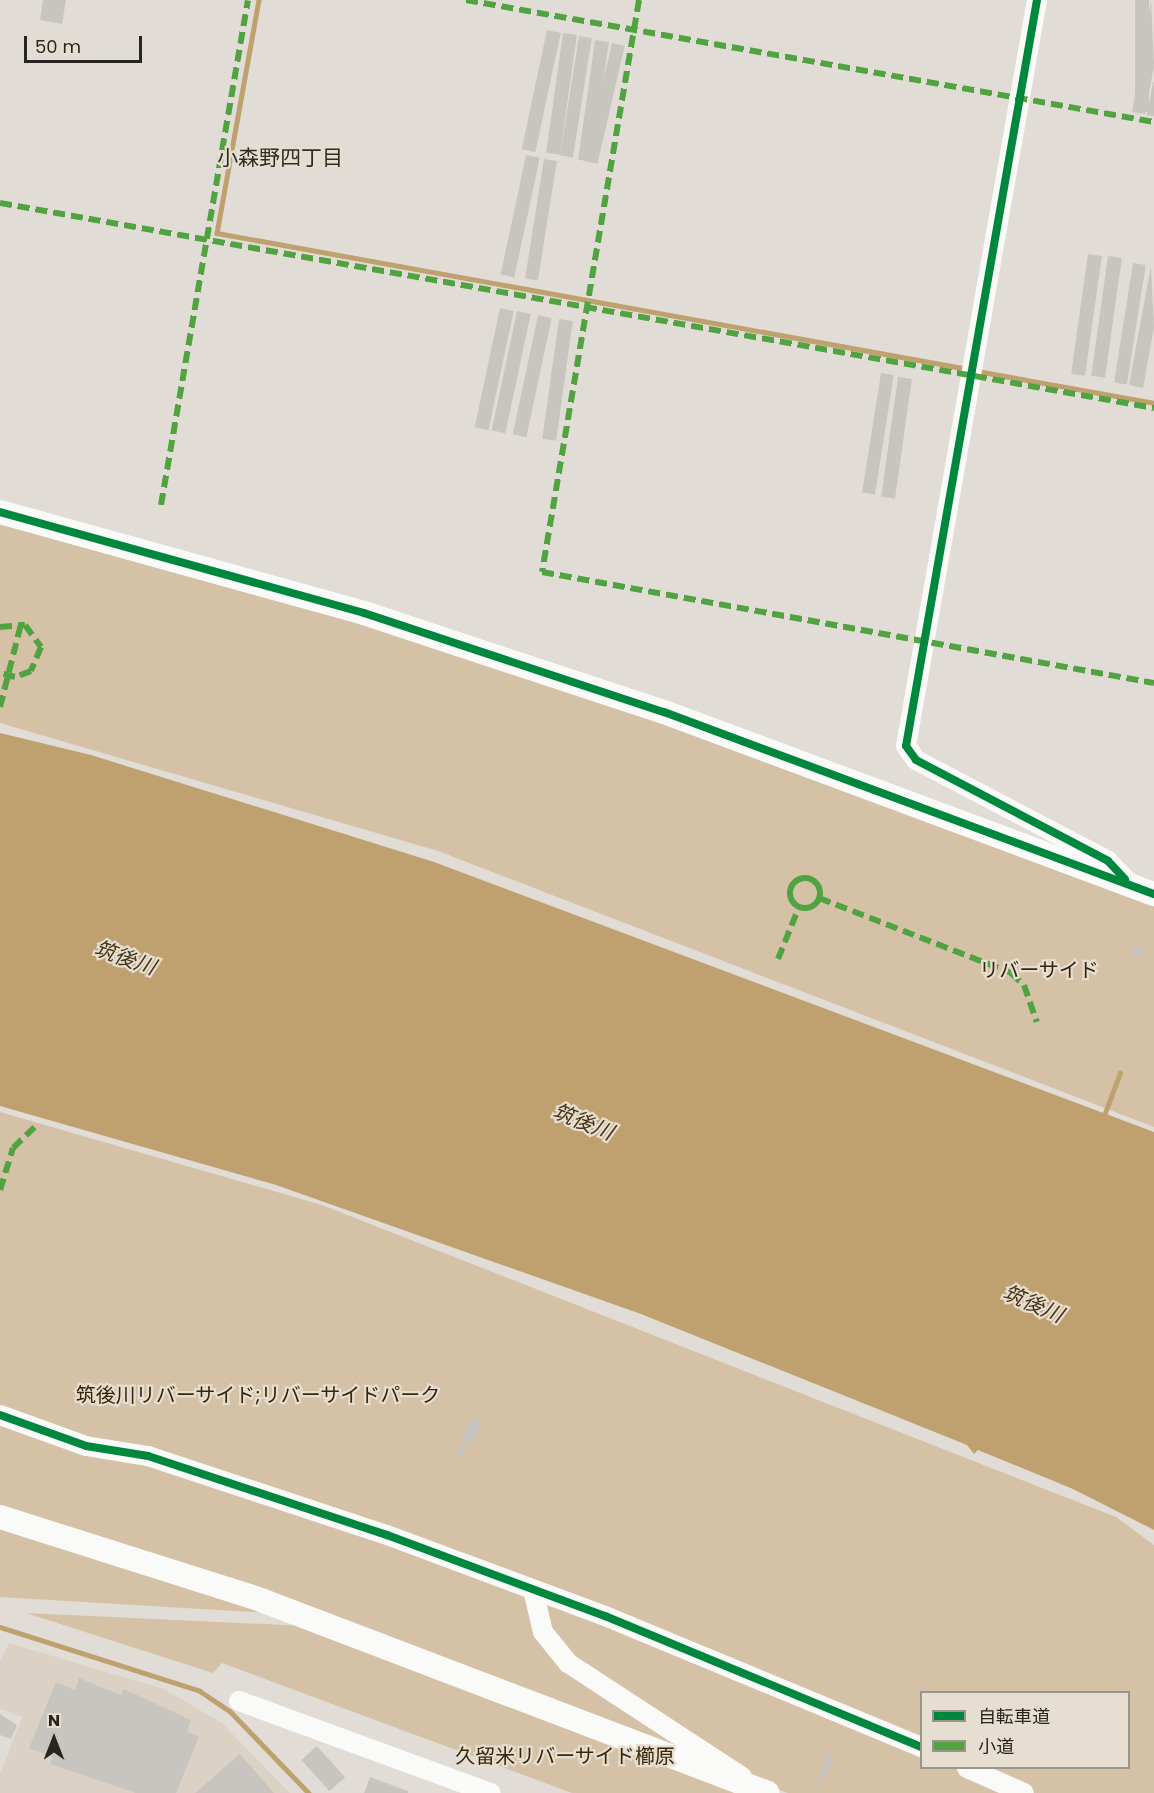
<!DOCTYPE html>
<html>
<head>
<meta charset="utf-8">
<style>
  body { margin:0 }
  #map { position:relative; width:1154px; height:1793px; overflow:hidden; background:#e1ddd6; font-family:Poppins,"Noto Sans JP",sans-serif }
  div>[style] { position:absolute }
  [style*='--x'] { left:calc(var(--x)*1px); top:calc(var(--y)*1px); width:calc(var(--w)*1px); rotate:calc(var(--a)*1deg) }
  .built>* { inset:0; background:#dbd2c5 }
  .green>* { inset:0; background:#d4c1a6 }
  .water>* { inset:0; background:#bfa170 }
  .stream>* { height:4.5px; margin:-2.25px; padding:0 2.25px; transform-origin:2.25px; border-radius:2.25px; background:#bfa170 }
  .building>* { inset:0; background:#c8c5c0; transform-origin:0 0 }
  .minor>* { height:20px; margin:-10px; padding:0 10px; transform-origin:10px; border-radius:10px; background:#fafaf9 }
  .tertiary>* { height:24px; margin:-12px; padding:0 12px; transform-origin:12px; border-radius:12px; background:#fafaf9 }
  .quiet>* { height:6px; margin-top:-3px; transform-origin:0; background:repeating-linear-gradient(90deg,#51a341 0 12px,transparent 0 18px) }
  .quiet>.ring { margin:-3px; padding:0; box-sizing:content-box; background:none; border:6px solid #51a341; border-radius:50% }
  .cycleway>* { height:8px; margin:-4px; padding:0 4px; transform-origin:4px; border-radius:4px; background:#00873e }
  span { translate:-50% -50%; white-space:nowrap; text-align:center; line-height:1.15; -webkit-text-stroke:4.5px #e6ded1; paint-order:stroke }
  .park-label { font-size:20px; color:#372507 }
  .neighbourhood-label { font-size:21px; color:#312b21 }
  .water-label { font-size:21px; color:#463417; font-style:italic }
  .legend { position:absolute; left:920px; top:1691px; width:210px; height:78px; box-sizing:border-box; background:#e6ded1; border:2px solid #9a948a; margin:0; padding:8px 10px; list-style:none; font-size:18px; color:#282520 }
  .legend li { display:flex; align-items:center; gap:12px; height:30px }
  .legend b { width:30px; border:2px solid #9a948a }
  .north { position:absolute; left:24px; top:1709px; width:60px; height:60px; -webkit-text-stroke:4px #e6ded1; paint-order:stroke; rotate:0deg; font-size:16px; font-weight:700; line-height:24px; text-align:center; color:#282520 }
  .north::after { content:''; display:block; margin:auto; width:21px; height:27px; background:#282520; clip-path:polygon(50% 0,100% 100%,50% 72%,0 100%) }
  .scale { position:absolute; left:24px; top:36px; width:118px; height:27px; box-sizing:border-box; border:3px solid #282520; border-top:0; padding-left:8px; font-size:18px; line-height:21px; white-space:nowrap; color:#282520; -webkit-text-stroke:4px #e6ded1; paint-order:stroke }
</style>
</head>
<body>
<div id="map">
  <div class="built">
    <i style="clip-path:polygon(9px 1643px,164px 1689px,222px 1723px,290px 1793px,0 1793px,0 1774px,22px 1717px,0 1709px,0 1662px)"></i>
  </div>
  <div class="green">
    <i style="clip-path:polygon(0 521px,284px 595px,684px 727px,1154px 904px,1154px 1127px,438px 851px,0 723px)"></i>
    <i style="clip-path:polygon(evenodd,0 1112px,322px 1205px,1116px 1517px,1154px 1545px,1154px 1793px,788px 1793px,0 1517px,0 1112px,922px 1692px,1128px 1692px,1128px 1768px,922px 1768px,922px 1692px)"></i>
    <i style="clip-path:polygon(0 1524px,270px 1613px,0 1597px)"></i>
    <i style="clip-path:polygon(26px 1613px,307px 1626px,741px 1793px,572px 1793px,222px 1663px,213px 1673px)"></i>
  </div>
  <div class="water">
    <i style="clip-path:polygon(0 733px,91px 755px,434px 862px,1154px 1132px,1154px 1530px,1073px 1489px,978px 1450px,974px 1454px,967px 1445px,641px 1314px,276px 1185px,0 1106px)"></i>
  </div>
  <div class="stream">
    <i style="--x:259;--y:0;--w:237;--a:100.2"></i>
    <i style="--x:217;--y:233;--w:763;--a:10.26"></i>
    <i style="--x:977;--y:371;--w:180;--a:10.2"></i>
    <i style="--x:1103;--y:1118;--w:48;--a:-69.3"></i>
    <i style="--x:0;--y:1627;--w:210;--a:17.7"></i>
    <i style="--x:200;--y:1691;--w:36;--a:34"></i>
    <i style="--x:230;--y:1711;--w:114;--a:46.1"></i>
  </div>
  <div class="building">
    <i style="clip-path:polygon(43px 0,66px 0,62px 24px,40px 20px)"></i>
    <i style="left:1135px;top:0;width:14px;height:112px"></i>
    <i style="clip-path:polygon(1151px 0,1154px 66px,1145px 114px,1132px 112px)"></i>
    <i style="left:547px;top:30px;width:14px;height:122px;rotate:12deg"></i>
    <i style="left:563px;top:33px;width:14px;height:121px;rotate:8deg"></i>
    <i style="left:579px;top:36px;width:13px;height:121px;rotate:9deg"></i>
    <i style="left:595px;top:40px;width:14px;height:121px;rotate:8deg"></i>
    <i style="left:612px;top:43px;width:13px;height:121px;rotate:13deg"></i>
    <i style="clip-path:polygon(1153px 82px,1154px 82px,1154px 116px,1147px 115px)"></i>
    <i style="left:526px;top:155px;width:14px;height:122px;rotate:12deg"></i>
    <i style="left:544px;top:159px;width:13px;height:121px;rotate:9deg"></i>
    <i style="left:1088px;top:254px;width:14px;height:121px;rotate:8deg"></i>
    <i style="left:1108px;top:256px;width:14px;height:121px;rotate:8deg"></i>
    <i style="left:1133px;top:263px;width:13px;height:121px;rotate:9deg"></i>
    <i style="clip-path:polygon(1151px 266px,1154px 327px,1143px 388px,1129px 385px)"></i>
    <i style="left:500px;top:308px;width:14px;height:122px;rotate:12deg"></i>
    <i style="left:517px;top:311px;width:14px;height:122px;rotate:12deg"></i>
    <i style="left:538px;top:315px;width:14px;height:122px;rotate:12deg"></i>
    <i style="left:559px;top:319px;width:14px;height:121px;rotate:8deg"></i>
    <i style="left:881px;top:373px;width:13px;height:121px;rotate:9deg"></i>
    <i style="left:898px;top:377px;width:14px;height:121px;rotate:8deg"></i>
    <i style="left:1134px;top:945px;width:12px;height:8px;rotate:24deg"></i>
    <i style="left:472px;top:1417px;width:12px;height:24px;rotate:24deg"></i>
    <i style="left:461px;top:1442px;width:6px;height:15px;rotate:18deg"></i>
    <i style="clip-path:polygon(79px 1678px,121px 1695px,124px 1689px,191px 1720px,187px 1732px,199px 1737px,176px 1793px,136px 1793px,50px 1764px,53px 1757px,29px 1748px,56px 1682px,75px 1690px)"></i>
    <i style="clip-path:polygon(0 1714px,17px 1725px,11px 1739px,0 1735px)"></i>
    <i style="left:317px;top:1746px;width:42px;height:21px;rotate:48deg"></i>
    <i style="clip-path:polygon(240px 1754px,274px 1793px,195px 1793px)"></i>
    <i style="clip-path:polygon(825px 1754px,836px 1759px,813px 1793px,825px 1762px)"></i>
    <i style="clip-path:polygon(370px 1777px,408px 1791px,408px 1793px,364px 1793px)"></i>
  </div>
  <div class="minor">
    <i style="--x:1037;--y:0;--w:757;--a:99.96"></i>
    <i style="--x:906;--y:746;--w:17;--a:54"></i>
    <i style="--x:916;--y:760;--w:217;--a:27.7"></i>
    <i style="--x:1108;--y:861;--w:29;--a:46"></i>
    <i style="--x:0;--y:1415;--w:91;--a:19.8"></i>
    <i style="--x:86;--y:1446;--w:63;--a:9.2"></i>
    <i style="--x:148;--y:1456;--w:252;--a:18.3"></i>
    <i style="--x:387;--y:1535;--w:233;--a:20.4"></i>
    <i style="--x:605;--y:1616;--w:343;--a:22.5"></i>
    <i style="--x:533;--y:1590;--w:43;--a:76.6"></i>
    <i style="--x:543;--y:1632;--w:40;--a:51"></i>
    <i style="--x:568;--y:1663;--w:208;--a:33.2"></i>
    <i style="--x:239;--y:1701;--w:268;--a:20.1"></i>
    <i style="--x:967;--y:1768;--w:62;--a:23.7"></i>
  </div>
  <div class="tertiary">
    <i style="--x:0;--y:512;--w:378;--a:15.5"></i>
    <i style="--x:364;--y:613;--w:316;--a:18.3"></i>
    <i style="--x:664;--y:712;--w:523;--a:20.38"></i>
    <i style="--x:0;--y:1517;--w:274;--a:17.6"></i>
    <i style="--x:261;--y:1600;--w:542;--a:20.84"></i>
  </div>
  <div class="quiet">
    <i style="--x:466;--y:0;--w:699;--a:10.06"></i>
    <i style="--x:639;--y:0;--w:580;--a:99.62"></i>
    <i style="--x:542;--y:572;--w:622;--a:10.28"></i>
    <i style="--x:0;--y:203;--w:1172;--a:10.07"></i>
    <i style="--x:161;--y:505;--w:512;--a:-80.23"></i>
    <i style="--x:0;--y:627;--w:25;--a:-5"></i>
    <i style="--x:25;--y:625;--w:27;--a:54"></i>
    <i style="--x:41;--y:647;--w:26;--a:113"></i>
    <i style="--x:31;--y:671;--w:17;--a:159"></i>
    <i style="--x:15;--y:677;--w:16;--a:-165"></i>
    <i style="--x:0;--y:707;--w:86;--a:-75.8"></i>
    <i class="ring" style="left:790px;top:878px;width:24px;height:24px"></i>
    <i style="--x:819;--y:898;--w:206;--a:21.3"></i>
    <i style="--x:1011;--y:973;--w:18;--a:43"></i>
    <i style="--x:1024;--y:985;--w:39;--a:71"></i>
    <i style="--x:778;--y:959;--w:56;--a:-68"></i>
    <i style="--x:0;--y:1190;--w:44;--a:-72.8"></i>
    <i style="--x:13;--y:1148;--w:30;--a:-44"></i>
  </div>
  <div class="cycleway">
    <i style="--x:1037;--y:0;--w:757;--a:99.96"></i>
    <i style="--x:906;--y:746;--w:17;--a:54"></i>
    <i style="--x:916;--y:760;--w:217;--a:27.7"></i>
    <i style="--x:1108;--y:861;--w:25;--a:47"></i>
    <i style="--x:0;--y:512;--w:378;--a:15.5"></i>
    <i style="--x:364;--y:613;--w:316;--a:18.3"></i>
    <i style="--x:664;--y:712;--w:523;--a:20.38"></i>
    <i style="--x:0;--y:1415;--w:91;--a:19.8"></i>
    <i style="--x:86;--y:1446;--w:63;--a:9.2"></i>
    <i style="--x:148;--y:1456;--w:252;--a:18.3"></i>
    <i style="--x:387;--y:1535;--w:233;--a:20.4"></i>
    <i style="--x:605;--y:1616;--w:343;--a:22.5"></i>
  </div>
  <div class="park-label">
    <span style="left:1039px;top:970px">リバーサイド</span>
    <span style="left:258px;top:1395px">筑後川リバーサイド;リバーサイドパーク</span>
    <span style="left:565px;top:1756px">久留米リバーサイド櫛原</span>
  </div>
  <div class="neighbourhood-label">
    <span style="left:280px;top:158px">小森野四丁目</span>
  </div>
  <div class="water-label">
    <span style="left:125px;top:958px;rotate:19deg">筑後川</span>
    <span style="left:583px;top:1122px;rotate:22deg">筑後川</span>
    <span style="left:1033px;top:1304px;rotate:23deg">筑後川</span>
  </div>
  <ul class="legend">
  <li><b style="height:8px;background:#00873e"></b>自転車道</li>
  <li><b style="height:8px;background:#51a341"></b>小道</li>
  </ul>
  <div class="north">N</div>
  <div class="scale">50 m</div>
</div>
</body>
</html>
